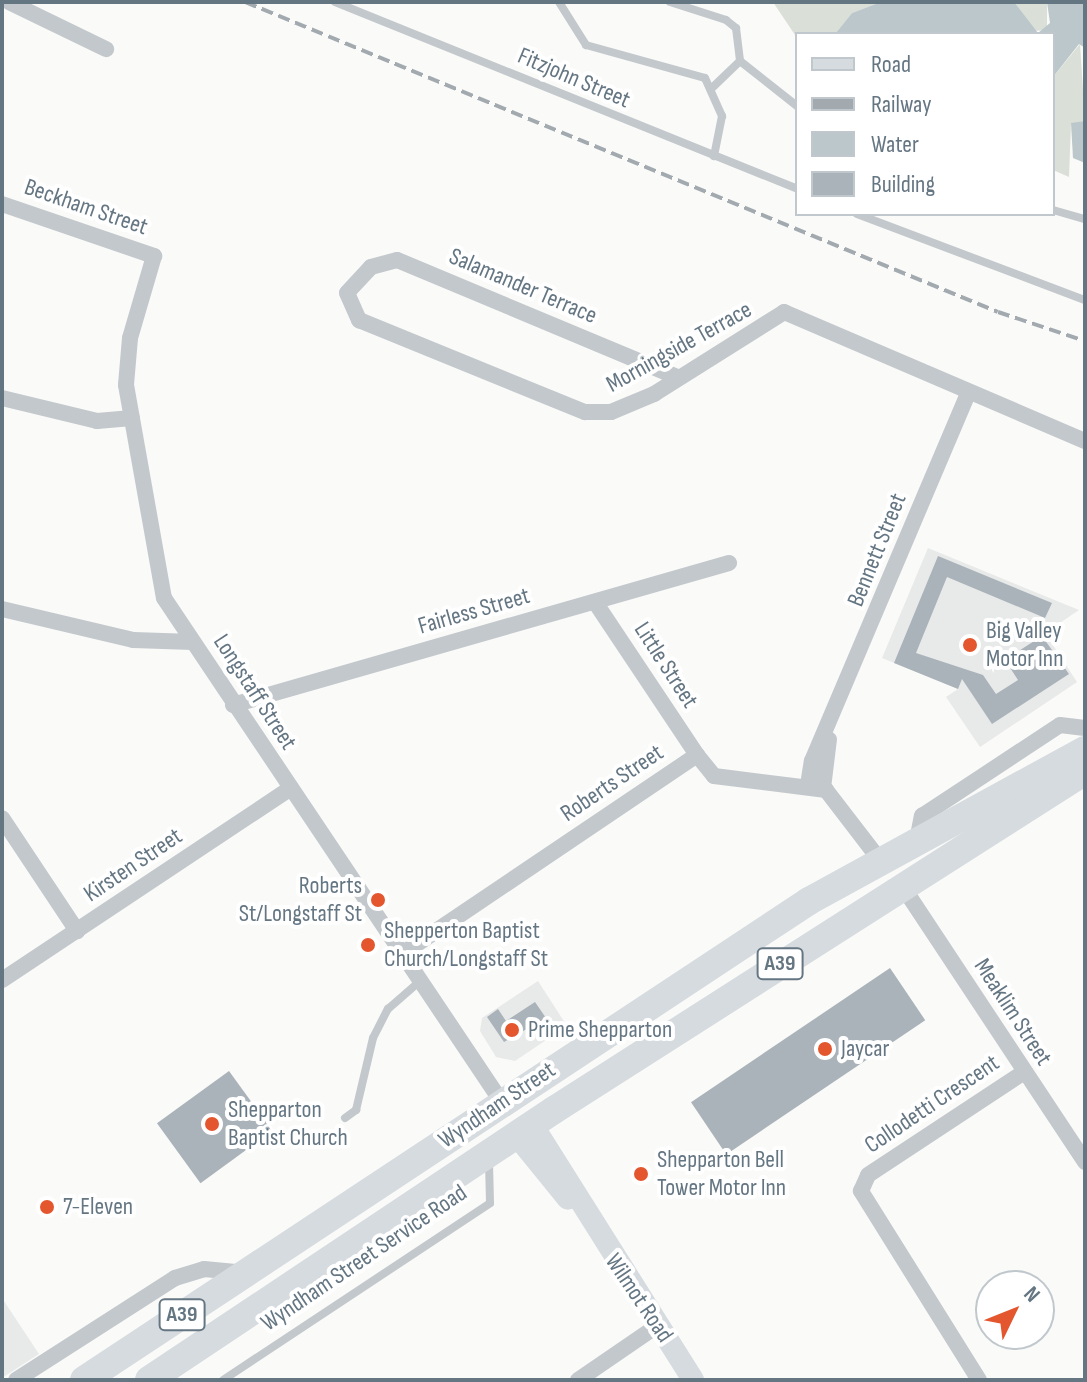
<!DOCTYPE html>
<html>
<head>
<meta charset="utf-8">
<style>
  body { margin:0 }
  #map { position:relative; width:1087px; height:1382px; overflow:hidden; background:#fafaf8; font-family:"Sofia Sans Condensed",sans-serif }
  div>[style] { position:absolute }
  [style*='--x'] { left:calc(var(--x)*1px); top:calc(var(--y)*1px); width:calc(var(--w)*1px); rotate:calc(var(--a)*1deg) }
  .built>* { inset:0; background:#e8e9e9 }
  .green>* { inset:0; background:#dadfd7 }
  .water>* { inset:0; background:#bbc7cb }
  .building>* { inset:0; background:#aab3b9; transform-origin:0 0 }
  .lane>* { height:8px; margin:-4px; padding:0 4px; transform-origin:4px; border-radius:4px; background:#c3c8cc }
  .street>* { height:16px; margin:-8px; padding:0 8px; transform-origin:8px; border-radius:8px; background:#c3c8cc }
  .secondary>* { height:22px; margin:-11px; padding:0 11px; transform-origin:11px; border-radius:11px; background:#d6dbdf }
  .highway>* { height:28px; margin:-14px; padding:0 14px; transform-origin:14px; border-radius:14px; background:#d6dbdf }
  .rail>* { height:4px; margin-top:-2px; transform-origin:0; background:repeating-linear-gradient(90deg,#a2aab0 0 12px,transparent 0 18px) }
  .dots>* { width:22px; height:22px; translate:-50% -50%; box-sizing:border-box; border:4px solid #fff; border-radius:50% }
  span { translate:-50% -50%; white-space:nowrap; text-align:center; line-height:1.15; -webkit-text-stroke:8px #fff; paint-order:stroke }
  .shield-label span { padding:2px 6px; background:#fff; border:2px solid; border-radius:6px; -webkit-text-stroke-width:0 }
  .shield-label { font-size:22px; color:#657683; font-weight:700 }
  .street-label { font-size:24px; color:#657683 }
  .poi-label { font-size:24px; color:#657683 }
  .left { translate:0 -50%; text-align:left }
  .right { translate:-100% -50%; text-align:right }
  .frame { position:absolute; inset:0; border:4px solid #657683; pointer-events:none }
  .legend { position:absolute; left:795px; top:32px; width:260px; height:184px; box-sizing:border-box; background:#fff; border:2px solid #c1c8cd; margin:0; padding:10px 14px; list-style:none; font-size:24px; color:#657683 }
  .legend li { display:flex; align-items:center; gap:16px; height:40px }
  .legend b { width:40px; border:2px solid #c1c8cd }
  .north { position:absolute; left:975px; top:1270px; width:80px; height:80px; box-sizing:border-box; background:#fff; border:2px solid #c1c8cd; border-radius:50%; rotate:47deg; font-size:22px; font-weight:700; line-height:32px; text-align:center; color:#657683 }
  .north::after { content:''; display:block; margin:auto; width:28px; height:36px; background:#e4572e; clip-path:polygon(50% 0,100% 100%,50% 72%,0 100%) }
</style>
</head>
<body>
<div id="map">
  <div class="built">
    <i style="clip-path:polygon(928px 548px,1079px 610px,1045px 633px,1077px 682px,980px 747px,946px 697px,958px 689px,882px 658px)"></i>
    <i style="clip-path:polygon(538px 981px,567px 1026px,515px 1061px,496px 1057px,480px 1031px,482px 1018px)"></i>
    <i style="clip-path:polygon(2px 1298px,39px 1354px,2px 1378px)"></i>
  </div>
  <div class="green">
    <i style="clip-path:polygon(773px 2px,881px 2px,852px 13px,835px 34px,797px 38px)"></i>
    <i style="clip-path:polygon(1014px 2px,1047px 2px,1047px 30px,1033px 31px)"></i>
    <i style="clip-path:polygon(1080px 44px,1085px 121px,1071px 124px,1069px 177px,1053px 170px,1053px 77px)"></i>
  </div>
  <div class="water">
    <i style="clip-path:polygon(881px 2px,1014px 2px,1038px 33px,1050px 23px,1047px 2px,1085px 2px,1085px 48px,1079px 44px,1053px 77px,1053px 34px,835px 34px,852px 13px)"></i>
    <i style="clip-path:polygon(1085px 121px,1085px 163px,1073px 158px,1071px 123px)"></i>
  </div>
  <div class="building">
    <i style="clip-path:polygon(938px 556px,1052px 603px,1045px 618px,947px 577px,916px 653px,983px 675px,996px 694px,1018px 680px,1005px 660px,1042px 636px,1069px 674px,992px 724px,962px 679px,958px 689px,894px 663px)"></i>
    <i style="left:890px;top:968px;width:63px;height:240px;rotate:56deg"></i>
    <i style="clip-path:polygon(535px 1002px,546px 1018px,504px 1042px,487px 1017px,498px 1009px,506px 1021px)"></i>
    <i style="left:229px;top:1071px;width:74px;height:89px;rotate:54deg"></i>
  </div>
  <div class="lane">
    <i style="--x:335;--y:2;--w:498;--a:22"></i>
    <i style="--x:559;--y:2;--w:51;--a:57.9"></i>
    <i style="--x:586;--y:45;--w:123;--a:15.5"></i>
    <i style="--x:705;--y:78;--w:42;--a:65.9"></i>
    <i style="--x:722;--y:116;--w:41;--a:101.3"></i>
    <i style="--x:670;--y:2;--w:59;--a:17.8"></i>
    <i style="--x:726;--y:20;--w:13;--a:39"></i>
    <i style="--x:736;--y:28;--w:33;--a:83"></i>
    <i style="--x:740;--y:61;--w:73;--a:38.3"></i>
    <i style="--x:713;--y:87;--w:37;--a:-44"></i>
    <i style="--x:1053;--y:210;--w:33;--a:16"></i>
    <i style="--x:857;--y:214;--w:244;--a:20.7"></i>
    <i style="--x:345;--y:1118;--w:14;--a:-36"></i>
    <i style="--x:356;--y:1110;--w:74;--a:-76.7"></i>
    <i style="--x:373;--y:1038;--w:33;--a:-63"></i>
    <i style="--x:388;--y:1009;--w:43;--a:-41.2"></i>
    <i style="--x:223;--y:1380;--w:320;--a:-33.5"></i>
    <i style="--x:490;--y:1203;--w:40;--a:-91.4"></i>
  </div>
  <div class="street">
    <i style="--x:9;--y:2;--w:108;--a:25.9"></i>
    <i style="--x:2;--y:204;--w:161;--a:18.9"></i>
    <i style="--x:154;--y:256;--w:85;--a:106.3"></i>
    <i style="--x:130;--y:338;--w:47;--a:94.9"></i>
    <i style="--x:126;--y:385;--w:216;--a:79.9"></i>
    <i style="--x:164;--y:598;--w:605;--a:56.18"></i>
    <i style="--x:677;--y:377;--w:303;--a:-157.3"></i>
    <i style="--x:397;--y:260;--w:27;--a:165"></i>
    <i style="--x:371;--y:267;--w:35;--a:133"></i>
    <i style="--x:347;--y:293;--w:30;--a:66"></i>
    <i style="--x:359;--y:320;--w:244;--a:22.2"></i>
    <i style="--x:585;--y:412;--w:26;--a:0"></i>
    <i style="--x:611;--y:412;--w:47;--a:-22.7"></i>
    <i style="--x:654;--y:394;--w:154;--a:-32.2"></i>
    <i style="--x:784;--y:312;--w:327;--a:23.2"></i>
    <i style="--x:2;--y:398;--w:98;--a:13.6"></i>
    <i style="--x:97;--y:421;--w:35;--a:-5"></i>
    <i style="--x:595;--y:602;--w:184;--a:56.3"></i>
    <i style="--x:2;--y:609;--w:135;--a:13.3"></i>
    <i style="--x:133;--y:640;--w:60;--a:1.9"></i>
    <i style="--x:233;--y:705;--w:516;--a:-15.98"></i>
    <i style="--x:808;--y:785;--w:24;--a:-81"></i>
    <i style="--x:812;--y:761;--w:400;--a:-67"></i>
    <i style="--x:823;--y:788;--w:49;--a:-83"></i>
    <i style="--x:2;--y:818;--w:136;--a:56.4"></i>
    <i style="--x:916;--y:846;--w:31;--a:-79"></i>
    <i style="--x:922;--y:816;--w:165;--a:-33.4"></i>
    <i style="--x:1060;--y:725;--w:25;--a:7"></i>
    <i style="--x:903;--y:887;--w:330;--a:56.5"></i>
    <i style="--x:402;--y:954;--w:356;--a:-34"></i>
    <i style="--x:697;--y:755;--w:27;--a:51"></i>
    <i style="--x:714;--y:776;--w:113;--a:7.1"></i>
    <i style="--x:826;--y:790;--w:92;--a:52.5"></i>
    <i style="--x:2;--y:980;--w:346;--a:-33.6"></i>
    <i style="--x:16;--y:1380;--w:189;--a:-32.7"></i>
    <i style="--x:175;--y:1278;--w:30;--a:-17"></i>
    <i style="--x:204;--y:1269;--w:42;--a:5.4"></i>
    <i style="--x:578;--y:1380;--w:96;--a:-34.4"></i>
    <i style="--x:979;--y:1380;--w:223;--a:-122"></i>
    <i style="--x:861;--y:1191;--w:17;--a:-66"></i>
    <i style="--x:868;--y:1175;--w:187;--a:-33.4"></i>
  </div>
  <div class="secondary">
    <i style="--x:532;--y:1124;--w:302;--a:57.8"></i>
    <i style="--x:516;--y:1135;--w:82;--a:50.9"></i>
  </div>
  <div class="highway">
    <i style="--x:84;--y:1380;--w:869;--a:-33.45"></i>
    <i style="--x:809;--y:901;--w:315;--a:-28.7"></i>
    <i style="--x:149;--y:1380;--w:487;--a:-33.7"></i>
    <i style="--x:554;--y:1110;--w:630;--a:-32.55"></i>
  </div>
  <div class="rail">
    <i style="--x:245;--y:2;--w:814;--a:22.38"></i>
    <i style="--x:998;--y:312;--w:92;--a:18.4"></i>
  </div>
  <div class="dots">
    <i style="left:970px;top:645px;background:#e4572e"></i>
    <i style="left:378px;top:900px;background:#e4572e"></i>
    <i style="left:368px;top:945px;background:#e4572e"></i>
    <i style="left:512px;top:1030px;background:#e4572e"></i>
    <i style="left:825px;top:1049px;background:#e4572e"></i>
    <i style="left:212px;top:1124px;background:#e4572e"></i>
    <i style="left:641px;top:1174px;background:#e4572e"></i>
    <i style="left:47px;top:1207px;background:#e4572e"></i>
  </div>
  <div class="shield-label">
    <span style="left:780px;top:964px">A39</span>
    <span style="left:182px;top:1315px">A39</span>
  </div>
  <div class="street-label">
    <span style="left:574px;top:78px;rotate:23deg">Fitzjohn Street</span>
    <span style="left:86px;top:207px;rotate:19deg">Beckham Street</span>
    <span style="left:523px;top:286px;rotate:23deg">Salamander Terrace</span>
    <span style="left:679px;top:347px;rotate:-29deg">Morningside Terrace</span>
    <span style="left:877px;top:550px;rotate:-68deg">Bennett Street</span>
    <span style="left:474px;top:611px;rotate:-16deg">Fairless Street</span>
    <span style="left:666px;top:665px;rotate:57deg">Little Street</span>
    <span style="left:255px;top:692px;rotate:57deg">Longstaff Street</span>
    <span style="left:612px;top:783px;rotate:-34deg">Roberts Street</span>
    <span style="left:133px;top:865px;rotate:-34deg">Kirsten Street</span>
    <span style="left:1013px;top:1012px;rotate:57deg">Meaklim Street</span>
    <span style="left:932px;top:1104px;rotate:-34deg">Collodetti Crescent</span>
    <span style="left:497px;top:1105px;rotate:-34deg">Wyndham Street</span>
    <span style="left:364px;top:1258px;rotate:-34deg">Wyndham Street Service Road</span>
    <span style="left:639px;top:1298px;rotate:56deg">Wilmot Road</span>
  </div>
  <div class="poi-label">
    <span class="left" style="left:986px;top:645px">Big Valley<br>Motor Inn</span>
    <span class="right" style="left:362px;top:900px">Roberts<br>St/Longstaff St</span>
    <span class="left" style="left:384px;top:945px">Shepperton Baptist<br>Church/Longstaff St</span>
    <span class="left" style="left:528px;top:1030px">Prime Shepparton</span>
    <span class="left" style="left:841px;top:1049px">Jaycar</span>
    <span class="left" style="left:228px;top:1124px">Shepparton<br>Baptist Church</span>
    <span class="left" style="left:657px;top:1174px">Shepparton Bell<br>Tower Motor Inn</span>
    <span class="left" style="left:63px;top:1207px">7-Eleven</span>
  </div>
  <div class="frame"></div>
  <ul class="legend">
  <li><b style="height:10px;background:#d6dbdf"></b>Road</li>
  <li><b style="height:10px;background:#a2aab0"></b>Railway</li>
  <li><b style="height:22px;background:#bbc7cb"></b>Water</li>
  <li><b style="height:22px;background:#aab3b9"></b>Building</li>
  </ul>
  <div class="north">N</div>
</div>
</body>
</html>
